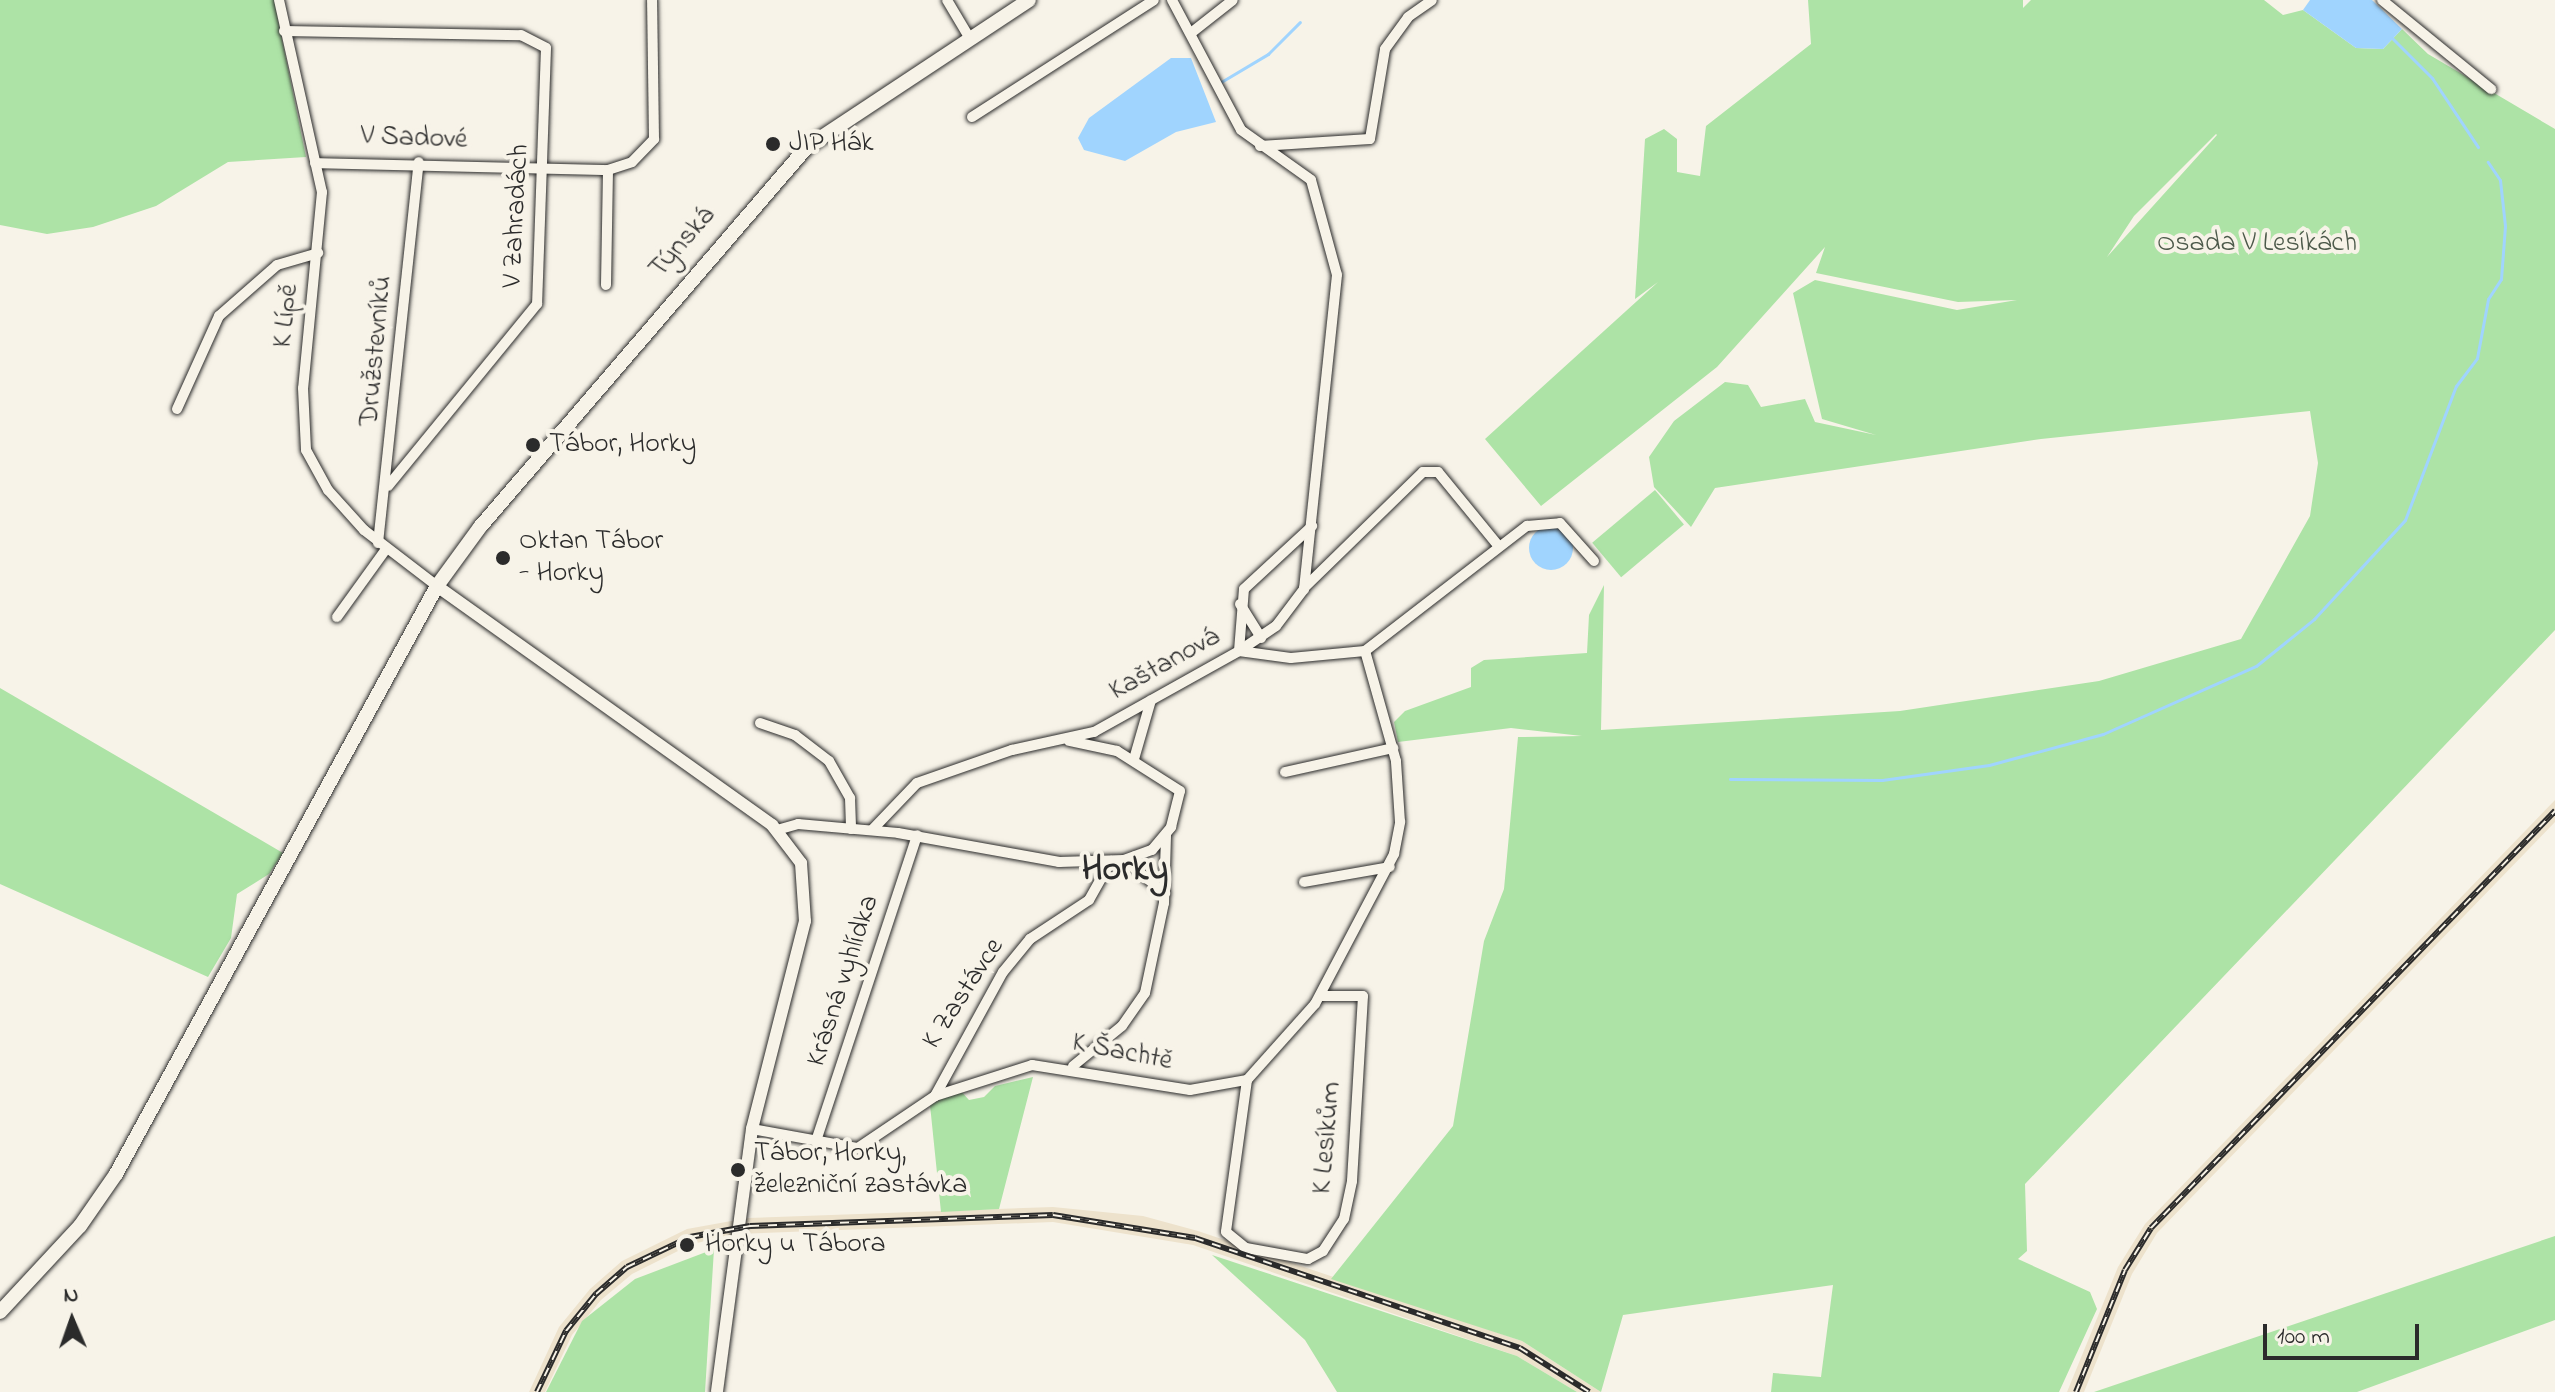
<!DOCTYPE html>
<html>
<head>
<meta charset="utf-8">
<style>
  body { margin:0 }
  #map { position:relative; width:2555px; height:1392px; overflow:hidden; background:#f7f3e8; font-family:"Indie Flower",sans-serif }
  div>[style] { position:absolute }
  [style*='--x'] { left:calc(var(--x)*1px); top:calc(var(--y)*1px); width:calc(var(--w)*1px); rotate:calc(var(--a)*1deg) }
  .built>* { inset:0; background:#ede2cc }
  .green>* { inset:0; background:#ade3a6; transform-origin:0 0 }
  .water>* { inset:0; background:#a0d4fe }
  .round { border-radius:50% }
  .stream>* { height:3px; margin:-1.5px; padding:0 1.5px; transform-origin:1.5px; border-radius:1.5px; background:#a0d4fe }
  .roads { filter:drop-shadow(0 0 2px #2b2b2b) drop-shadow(0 0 2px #2b2b2b) }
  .minor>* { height:10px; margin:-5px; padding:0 5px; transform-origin:5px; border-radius:5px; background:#f7f3e8 }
  .tertiary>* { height:12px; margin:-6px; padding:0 6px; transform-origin:6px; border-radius:6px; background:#f7f3e8 }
  .secondary>* { height:14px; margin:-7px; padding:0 7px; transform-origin:7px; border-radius:7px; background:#f7f3e8 }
  .rail>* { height:6px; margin-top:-3px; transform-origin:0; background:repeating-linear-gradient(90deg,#f7f3e8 0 9px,#2b2b2b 0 18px); box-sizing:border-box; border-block:2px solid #2b2b2b }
  .dots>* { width:22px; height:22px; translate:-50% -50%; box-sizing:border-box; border:4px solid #f7f3e8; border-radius:50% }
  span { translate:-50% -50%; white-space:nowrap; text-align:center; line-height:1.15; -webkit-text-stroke:8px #f7f3e8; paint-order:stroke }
  .street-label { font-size:28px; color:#2b2b2b }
  .poi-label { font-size:28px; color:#2b2b2b }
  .left { translate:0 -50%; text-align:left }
  .park-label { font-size:28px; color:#4c594a }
  .district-label { font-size:36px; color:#2b2b2b; font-weight:700 }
  .north { position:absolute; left:32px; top:1280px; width:80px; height:80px; -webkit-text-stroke:6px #f7f3e8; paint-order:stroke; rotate:358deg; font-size:22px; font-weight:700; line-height:32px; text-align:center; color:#2b2b2b }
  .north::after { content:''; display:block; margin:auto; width:28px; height:36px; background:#2b2b2b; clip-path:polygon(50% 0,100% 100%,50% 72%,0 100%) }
  .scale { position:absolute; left:2263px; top:1324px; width:156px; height:36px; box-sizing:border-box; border:4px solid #2b2b2b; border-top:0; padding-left:10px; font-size:24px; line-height:28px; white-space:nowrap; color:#2b2b2b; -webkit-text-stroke:6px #f7f3e8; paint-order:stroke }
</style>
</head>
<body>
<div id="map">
  <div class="built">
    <i style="clip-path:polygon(2555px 800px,2555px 822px,2157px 1233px,2132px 1274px,2084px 1392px,2067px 1392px,2118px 1267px,2145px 1224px)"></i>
    <i style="clip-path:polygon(1053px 1207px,1143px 1216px,1198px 1231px,1522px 1341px,1601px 1392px,1577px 1392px,1517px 1356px,1193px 1245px,1053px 1222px,739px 1234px,692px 1244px,632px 1274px,601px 1300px,572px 1335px,545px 1392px,529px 1392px,559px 1327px,590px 1289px,622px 1261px,687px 1229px,748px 1218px)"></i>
  </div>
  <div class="green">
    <i style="clip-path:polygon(0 0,274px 0,306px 157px,228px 162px,156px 206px,93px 227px,47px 234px,0 225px)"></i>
    <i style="clip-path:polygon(evenodd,1808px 0,2023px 0,2023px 8px,2031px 0,2264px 0,2283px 15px,2303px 10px,2356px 48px,2383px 49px,2402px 29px,2428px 54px,2555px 129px,2555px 630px,2025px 1184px,2027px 1251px,2018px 1259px,2090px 1292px,2097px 1309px,2059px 1392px,1771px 1392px,1773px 1373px,1821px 1377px,1833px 1285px,1623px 1315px,1601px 1392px,1522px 1341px,1331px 1279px,1453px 1126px,1484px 941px,1504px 889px,1518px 737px,1582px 736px,1511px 728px,1398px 742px,1394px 722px,1405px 711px,1471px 687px,1471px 668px,1484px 660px,1587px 653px,1589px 615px,1604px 585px,1601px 730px,1900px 711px,2099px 681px,2241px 639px,2310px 516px,2318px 463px,2310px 411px,2041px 439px,1715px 488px,1691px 527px,1654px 487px,1649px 457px,1674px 421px,1725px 382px,1748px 385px,1761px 407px,1805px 399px,1815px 422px,1876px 435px,1822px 419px,1793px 293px,1815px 280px,1957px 310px,2017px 300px,1958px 302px,1816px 273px,1825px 247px,1717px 367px,1541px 506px,1485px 439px,1658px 282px,1635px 299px,1645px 139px,1664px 129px,1677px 139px,1677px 172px,1700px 176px,1706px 126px,1811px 44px,1808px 0,2216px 134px,2217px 135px,2107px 257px,2134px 216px,2216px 134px)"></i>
    <i style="left:1655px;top:490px;width:45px;height:82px;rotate:50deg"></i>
    <i style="clip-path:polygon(0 688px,283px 853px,269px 874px,237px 894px,231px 938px,208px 977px,0 884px)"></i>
    <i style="clip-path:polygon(1033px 1077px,999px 1209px,941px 1212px,930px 1105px,959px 1089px,969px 1100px,984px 1097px,995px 1086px)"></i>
    <i style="clip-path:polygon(2555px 1236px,2555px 1320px,2357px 1392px,2094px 1392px)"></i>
    <i style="clip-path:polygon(714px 1249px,705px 1392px,546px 1392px,582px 1321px,635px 1279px)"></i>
    <i style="clip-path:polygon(1212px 1255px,1517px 1356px,1577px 1392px,1337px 1392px,1305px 1340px)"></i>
  </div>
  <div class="water">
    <i style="clip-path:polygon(2310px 0,2372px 0,2402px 29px,2383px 49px,2356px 48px,2303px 10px)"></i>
    <i style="clip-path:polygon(1171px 58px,1191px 58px,1216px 122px,1176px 132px,1125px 161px,1084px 150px,1078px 138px,1089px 118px)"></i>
    <i class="round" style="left:1529px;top:526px;width:44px;height:44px"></i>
  </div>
  <div class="stream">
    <i style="--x:2392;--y:38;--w:57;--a:45"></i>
    <i style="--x:2432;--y:78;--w:83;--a:56.3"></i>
    <i style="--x:1221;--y:82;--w:55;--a:-30.8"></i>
    <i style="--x:1268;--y:54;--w:45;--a:-45"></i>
    <i style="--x:1730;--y:779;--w:152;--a:0.4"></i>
    <i style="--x:1882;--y:780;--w:108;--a:-8"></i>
    <i style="--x:1989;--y:765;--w:118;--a:-15.2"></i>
    <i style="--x:2103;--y:734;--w:167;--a:-24"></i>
    <i style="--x:2256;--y:666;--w:75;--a:-39"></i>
    <i style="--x:2314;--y:619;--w:134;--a:-47.4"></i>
    <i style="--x:2405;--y:520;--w:143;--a:-69.2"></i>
    <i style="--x:2456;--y:386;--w:35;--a:-53"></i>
    <i style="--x:2477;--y:358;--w:60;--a:-79.4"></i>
    <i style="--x:2488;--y:299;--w:24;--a:-57"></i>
    <i style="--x:2501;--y:279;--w:53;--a:-85.7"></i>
    <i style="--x:2505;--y:226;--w:46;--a:-96.2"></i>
    <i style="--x:2500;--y:180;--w:22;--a:-124"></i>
  </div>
  <div class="roads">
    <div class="minor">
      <i style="--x:279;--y:0;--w:197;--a:77.4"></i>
      <i style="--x:322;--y:192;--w:197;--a:95.5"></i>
      <i style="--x:303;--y:388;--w:62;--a:87.2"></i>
      <i style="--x:306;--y:450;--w:46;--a:61.2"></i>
      <i style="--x:328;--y:490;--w:54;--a:48"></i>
      <i style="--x:364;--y:530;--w:92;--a:37.5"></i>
      <i style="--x:947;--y:0;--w:43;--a:59.3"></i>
      <i style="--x:1172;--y:0;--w:147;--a:62"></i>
      <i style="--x:1241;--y:130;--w:86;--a:35.5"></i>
      <i style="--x:1311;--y:180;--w:98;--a:74.7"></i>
      <i style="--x:1337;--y:275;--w:316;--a:96"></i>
      <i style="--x:1304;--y:589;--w:46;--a:127.1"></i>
      <i style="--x:1276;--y:626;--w:41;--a:145.9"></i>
      <i style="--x:2382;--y:0;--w:141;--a:39.2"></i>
      <i style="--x:284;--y:31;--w:237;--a:1"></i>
      <i style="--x:521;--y:35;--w:28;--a:27"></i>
      <i style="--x:546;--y:48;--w:256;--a:92"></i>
      <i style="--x:537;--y:304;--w:235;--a:129.3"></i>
      <i style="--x:1191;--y:33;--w:53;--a:-38.2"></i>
      <i style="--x:972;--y:117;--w:216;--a:-32.7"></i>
      <i style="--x:1260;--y:146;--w:110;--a:-3.6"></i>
      <i style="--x:1370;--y:139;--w:91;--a:-80.5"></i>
      <i style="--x:1385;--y:49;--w:39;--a:-54"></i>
      <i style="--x:1408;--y:17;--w:29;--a:-35"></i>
      <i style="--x:315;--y:163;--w:293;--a:1.4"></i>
      <i style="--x:606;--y:285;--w:115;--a:-89"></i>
      <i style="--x:608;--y:170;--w:25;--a:-18"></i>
      <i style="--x:632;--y:162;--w:32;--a:-46"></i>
      <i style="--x:654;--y:139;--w:139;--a:-90.8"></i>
      <i style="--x:177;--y:409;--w:102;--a:-65.7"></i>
      <i style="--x:219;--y:316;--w:77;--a:-41.3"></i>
      <i style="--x:277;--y:265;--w:43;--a:-16.3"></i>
      <i style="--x:378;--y:543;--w:383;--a:-83.9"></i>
      <i style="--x:1304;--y:588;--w:166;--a:-44.3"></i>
      <i style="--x:1423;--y:472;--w:15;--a:0"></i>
      <i style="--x:1438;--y:472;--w:93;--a:50.7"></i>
      <i style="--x:1240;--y:604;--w:40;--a:58"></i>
      <i style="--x:337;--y:617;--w:84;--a:-54.2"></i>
      <i style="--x:1239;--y:651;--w:62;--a:-85.4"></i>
      <i style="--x:1244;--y:589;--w:93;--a:-42.8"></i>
      <i style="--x:760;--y:723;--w:37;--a:19"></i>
      <i style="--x:795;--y:735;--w:43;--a:37.4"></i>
      <i style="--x:829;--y:761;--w:43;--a:60.4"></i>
      <i style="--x:850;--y:798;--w:31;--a:88"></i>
      <i style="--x:1134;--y:759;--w:61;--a:-73.9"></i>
      <i style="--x:1285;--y:772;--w:111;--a:-12.5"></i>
      <i style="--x:777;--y:830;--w:22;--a:-16"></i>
      <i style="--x:798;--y:824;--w:100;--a:5.1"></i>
      <i style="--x:898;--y:833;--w:164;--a:10.2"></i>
      <i style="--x:1059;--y:862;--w:65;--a:-1.8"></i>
      <i style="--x:1124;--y:860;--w:30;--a:-20"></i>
      <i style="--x:1152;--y:850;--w:30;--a:-50"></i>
      <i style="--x:1171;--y:827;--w:37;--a:-76"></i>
      <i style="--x:1180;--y:791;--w:75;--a:-147.6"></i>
      <i style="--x:1117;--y:751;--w:49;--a:-168.2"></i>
      <i style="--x:872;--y:830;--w:65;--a:-46.2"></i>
      <i style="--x:917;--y:783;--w:101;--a:-19.2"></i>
      <i style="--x:1012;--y:750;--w:84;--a:-12.4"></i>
      <i style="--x:1094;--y:732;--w:166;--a:-29.2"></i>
      <i style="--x:1239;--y:651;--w:52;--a:7.7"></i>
      <i style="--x:1291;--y:658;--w:74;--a:-5.4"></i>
      <i style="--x:1365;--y:651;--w:205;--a:-37.7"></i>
      <i style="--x:1527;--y:526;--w:33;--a:-5"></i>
      <i style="--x:1560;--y:523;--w:51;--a:48.2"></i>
      <i style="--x:1124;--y:860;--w:53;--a:38.8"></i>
      <i style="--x:1304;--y:882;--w:87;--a:-9.9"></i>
      <i style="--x:1073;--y:1066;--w:63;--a:-39.2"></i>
      <i style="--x:1122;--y:1026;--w:40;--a:-55.1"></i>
      <i style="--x:1145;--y:993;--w:92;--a:-78.1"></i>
      <i style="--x:1164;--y:903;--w:68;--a:-88.3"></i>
      <i style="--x:1247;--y:1080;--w:153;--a:97.9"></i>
      <i style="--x:1226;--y:1232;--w:26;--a:39"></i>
      <i style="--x:1246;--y:1248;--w:63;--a:10.1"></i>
      <i style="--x:1308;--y:1259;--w:17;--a:-28"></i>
      <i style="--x:1323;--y:1251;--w:38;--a:-57"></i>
      <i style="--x:1344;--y:1219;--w:39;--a:-78"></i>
      <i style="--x:1352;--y:1181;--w:185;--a:-86.6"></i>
      <i style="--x:1363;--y:996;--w:43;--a:180"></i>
      <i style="--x:935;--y:1096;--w:141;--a:-61.3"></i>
      <i style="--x:1003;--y:972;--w:43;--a:-50.7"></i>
      <i style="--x:1030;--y:939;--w:71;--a:-33.5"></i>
      <i style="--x:1089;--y:900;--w:45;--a:-60.6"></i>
      <i style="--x:752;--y:1129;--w:108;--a:10.2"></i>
      <i style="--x:858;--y:1148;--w:93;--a:-34"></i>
      <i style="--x:935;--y:1096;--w:102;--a:-17.7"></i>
      <i style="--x:1032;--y:1065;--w:160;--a:9"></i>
      <i style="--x:1190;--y:1090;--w:58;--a:-10"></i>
      <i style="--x:1247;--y:1080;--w:102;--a:-48.2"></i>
      <i style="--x:1315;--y:1004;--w:170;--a:-62.2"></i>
      <i style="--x:1394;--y:854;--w:33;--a:-79"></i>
      <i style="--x:1400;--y:822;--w:61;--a:-93.8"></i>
      <i style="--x:1396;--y:761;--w:114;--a:-105.7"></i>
      <i style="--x:816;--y:1141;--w:322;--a:-71.7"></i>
    </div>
    <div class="tertiary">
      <i style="--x:437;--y:586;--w:412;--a:35.5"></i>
      <i style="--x:772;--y:825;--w:48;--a:52.7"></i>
      <i style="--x:801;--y:863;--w:58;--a:86.1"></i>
      <i style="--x:805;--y:921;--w:215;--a:104.3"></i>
      <i style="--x:752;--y:1129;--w:265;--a:97.6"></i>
    </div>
    <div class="secondary">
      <i style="--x:0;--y:1312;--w:117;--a:-47.1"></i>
      <i style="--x:80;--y:1226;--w:63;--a:-55.3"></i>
      <i style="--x:116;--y:1174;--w:670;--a:-61.37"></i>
      <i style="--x:437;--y:586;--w:73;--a:-53.9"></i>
      <i style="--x:480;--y:527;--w:501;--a:-49.29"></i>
      <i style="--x:807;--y:147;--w:266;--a:-33.5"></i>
    </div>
  </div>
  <div class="rail">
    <i style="--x:537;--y:1392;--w:68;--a:-64.6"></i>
    <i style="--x:566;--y:1331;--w:48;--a:-51"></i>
    <i style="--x:596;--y:1294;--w:41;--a:-41.1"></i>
    <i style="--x:627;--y:1267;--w:70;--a:-25.5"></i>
    <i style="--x:690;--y:1237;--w:61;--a:-10.4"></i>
    <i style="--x:750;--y:1226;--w:303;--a:-2.1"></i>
    <i style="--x:1053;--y:1215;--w:144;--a:9.2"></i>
    <i style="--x:1195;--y:1238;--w:343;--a:18.7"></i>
    <i style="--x:1520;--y:1348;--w:82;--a:32.5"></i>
    <i style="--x:2076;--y:1392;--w:131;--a:-68.1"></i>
    <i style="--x:2125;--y:1270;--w:49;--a:-58.2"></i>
    <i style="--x:2151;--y:1228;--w:581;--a:-45.91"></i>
  </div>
  <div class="dots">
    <i style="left:773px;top:144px;background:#2b2b2b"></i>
    <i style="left:533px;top:445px;background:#2b2b2b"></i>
    <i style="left:503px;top:558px;background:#2b2b2b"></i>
    <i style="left:738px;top:1170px;background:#2b2b2b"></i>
    <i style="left:687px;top:1245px;background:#2b2b2b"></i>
  </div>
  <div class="street-label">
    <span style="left:414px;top:139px;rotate:2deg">V Sadové</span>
    <span style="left:517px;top:216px;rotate:-87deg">V Zahradách</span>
    <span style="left:683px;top:243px;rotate:-49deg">Týnská</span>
    <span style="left:287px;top:316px;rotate:-84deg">K Lípě</span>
    <span style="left:377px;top:351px;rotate:-85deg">Družstevníků</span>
    <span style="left:1165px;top:665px;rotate:-29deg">Kaštanová</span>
    <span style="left:844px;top:981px;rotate:-72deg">Krásná vyhlídka</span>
    <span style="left:964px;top:994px;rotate:-57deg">K Zastávce</span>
    <span style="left:1122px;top:1053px;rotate:11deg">K Šachtě</span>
    <span style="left:1328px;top:1138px;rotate:-85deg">K Lesíkům</span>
  </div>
  <div class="poi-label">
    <span class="left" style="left:789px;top:144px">JIP Hák</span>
    <span class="left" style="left:549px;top:445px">Tábor, Horky</span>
    <span class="left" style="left:519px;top:558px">Oktan Tábor<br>- Horky</span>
    <span class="left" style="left:754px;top:1170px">Tábor, Horky,<br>železniční zastávka</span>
    <span class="left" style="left:705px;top:1245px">Horky u Tábora</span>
  </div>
  <div class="park-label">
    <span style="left:2257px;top:244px">Osada V Lesíkách</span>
  </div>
  <div class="district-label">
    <span style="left:1125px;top:871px">Horky</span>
  </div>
  <div class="north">N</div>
  <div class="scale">100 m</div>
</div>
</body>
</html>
